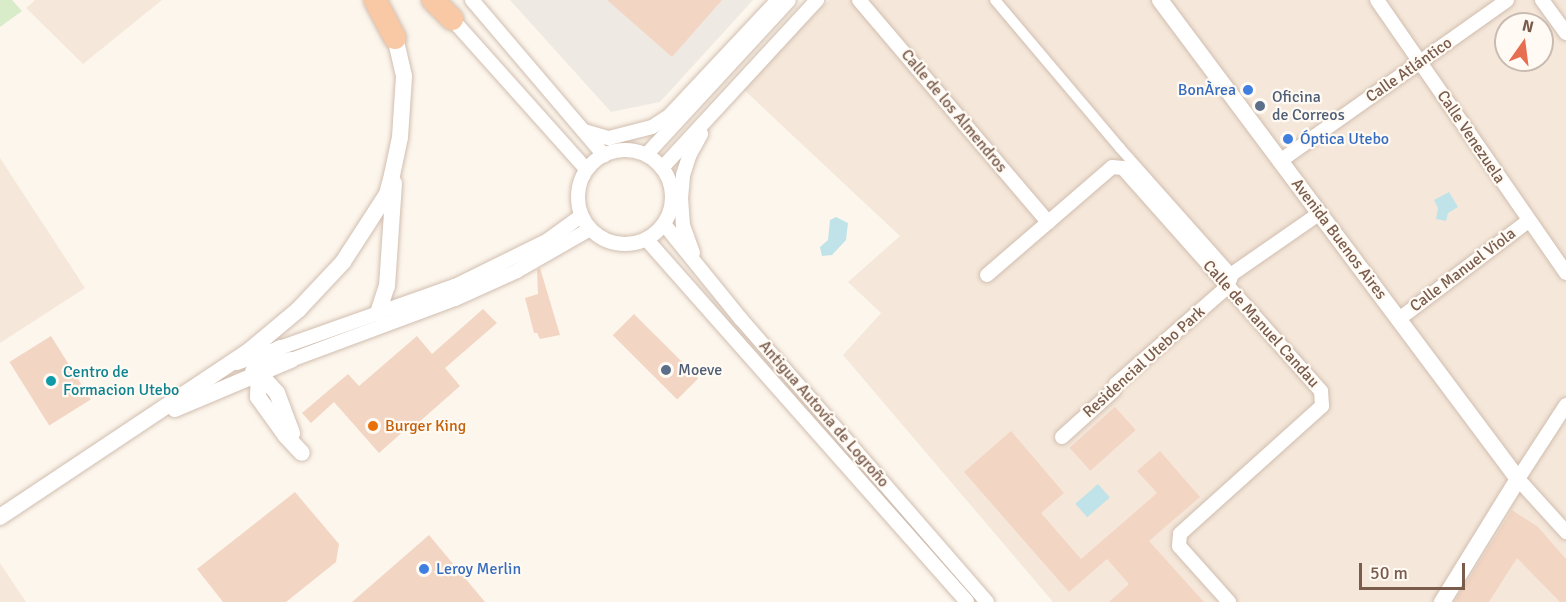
<!DOCTYPE html>
<html>
<head>
<meta charset="utf-8">
<style>
  body { margin:0 }
  #map { position:relative; width:1566px; height:602px; overflow:hidden; background:#fdf6ec; font-family:Signika,sans-serif }
  div>[style] { position:absolute }
  [style*='--x'] { left:calc(var(--x)*1px); top:calc(var(--y)*1px); width:calc(var(--w)*1px); rotate:calc(var(--a)*1deg) }
  .residential>* { inset:0; background:#f5e8da }
  .industrial>* { inset:0; background:#efe9e4 }
  .green>* { inset:0; background:#d8ecc9 }
  .water>* { inset:0; background:#bfe3e8; transform-origin:0 0 }
  .building>* { inset:0; background:#f3d5c3; transform-origin:0 0 }
  .roads { filter:drop-shadow(0 0 2px #d1beb0) drop-shadow(0 0 2px #d1beb0) }
  .pedestrian>* { height:10px; margin:-5px; padding:0 5px; transform-origin:5px; border-radius:5px; background:#fff }
  .minor>* { height:14px; margin:-7px; padding:0 7px; transform-origin:7px; border-radius:7px; background:#fff }
  .minor>.ring { margin:-7px; padding:0; box-sizing:content-box; background:none; border:14px solid #fff; border-radius:50% }
  .tertiary>* { height:16px; margin:-8px; padding:0 8px; transform-origin:8px; border-radius:8px; background:#fff }
  .trunk>* { height:22px; margin:-11px; padding:0 11px; transform-origin:11px; border-radius:11px; background:#f9c8a4 }
  .dots>* { width:16px; height:16px; translate:-50% -50%; box-sizing:border-box; border:3px solid #fffaf3; border-radius:50% }
  span { translate:-50% -50%; white-space:nowrap; text-align:center; line-height:1.15; -webkit-text-stroke:4.5px #fffaf3; paint-order:stroke }
  .street-label { font-size:16px; color:#7a5c4d }
  .shop-label { font-size:16px; color:#366cbe }
  .right { translate:-100% -50%; text-align:right }
  .left { translate:0 -50%; text-align:left }
  .service-label { font-size:16px; color:#4e5e75 }
  .culture-label { font-size:16px; color:#0d838f }
  .food-label { font-size:16px; color:#c56008 }
  .north { position:absolute; left:1494px; top:12px; width:60px; height:60px; box-sizing:border-box; background:#fffaf3; border:2px solid #cabbb1; border-radius:50%; rotate:14deg; font-size:16px; font-weight:700; line-height:24px; text-align:center; color:#7a5c4d }
  .north::after { content:''; display:block; margin:auto; width:21px; height:27px; background:#e76f51; clip-path:polygon(50% 0,100% 100%,50% 72%,0 100%) }
  .scale { position:absolute; left:1359px; top:563px; width:106px; height:27px; box-sizing:border-box; border:3px solid #7a5c4d; border-top:0; padding-left:8px; font-size:18px; line-height:21px; white-space:nowrap; color:#7a5c4d; -webkit-text-stroke:4px #fffaf3; paint-order:stroke }
</style>
</head>
<body>
<div id="map">
  <div class="residential">
    <i style="clip-path:polygon(35px 0,162px 0,83px 64px,26px 8px)"></i>
    <i style="clip-path:polygon(evenodd,829px 0,1566px 0,1566px 602px,1053px 602px,843px 355px,881px 313px,848px 282px,900px 236px,741px 87px,829px 0,1506px 24px,1542px 24px,1542px 60px,1506px 60px,1506px 24px)"></i>
    <i style="clip-path:polygon(0 158px,85px 288px,0 343px)"></i>
    <i style="clip-path:polygon(0 563px,26px 602px,0 602px)"></i>
  </div>
  <div class="industrial">
    <i style="clip-path:polygon(510px 0,753px 0,660px 102px,611px 112px)"></i>
  </div>
  <div class="green">
    <i style="clip-path:polygon(0 0,12px 0,22px 11px,0 27px)"></i>
  </div>
  <div class="water">
    <i style="clip-path:polygon(1449px 192px,1458px 207px,1448px 213px,1446px 221px,1436px 219px,1438px 208px,1434px 200px)"></i>
    <i style="clip-path:polygon(836px 217px,848px 223px,846px 240px,832px 255px,822px 256px,820px 247px,828px 240px,830px 220px)"></i>
    <i style="left:1098px;top:484px;width:18px;height:30px;rotate:49deg"></i>
  </div>
  <div class="building">
    <i style="clip-path:polygon(607px 0,722px 0,672px 57px)"></i>
    <i style="clip-path:polygon(540px 268px,560px 335px,540px 339px,537px 333px,534px 333px,525px 298px,538px 294px,537px 270px)"></i>
    <i style="clip-path:polygon(483px 309px,497px 323px,445px 368px,460px 386px,418px 423px,415px 421px,379px 453px,334px 402px,311px 423px,302px 413px,348px 374px,359px 386px,417px 336px,432px 354px)"></i>
    <i style="left:634px;top:314px;width:91px;height:30px;rotate:45deg"></i>
    <i style="left:51px;top:336px;width:75px;height:49px;rotate:58deg"></i>
    <i style="left:1115px;top:407px;width:31px;height:61px;rotate:48deg"></i>
    <i style="clip-path:polygon(1011px 431px,1064px 493px,1041px 513px,1081px 559px,1157px 493px,1137px 471px,1160px 451px,1200px 497px,1149px 541px,1204px 602px,1109px 602px,1129px 584px,1107px 559px,1069px 592px,964px 472px)"></i>
    <i style="clip-path:polygon(295px 492px,339px 544px,336px 562px,286px 602px,223px 602px,197px 569px)"></i>
    <i style="clip-path:polygon(1512px 510px,1538px 527px,1566px 559px,1566px 602px,1560px 602px,1517px 558px,1489px 602px,1454px 602px)"></i>
    <i style="clip-path:polygon(429px 535px,485px 602px,352px 602px)"></i>
  </div>
  <div class="roads">
    <div class="pedestrian">
      <i style="--x:995;--y:0;--w:194;--a:49.8"></i>
      <i style="--x:1120;--y:148;--w:169;--a:48.4"></i>
    </div>
    <div class="minor">
      <i style="--x:472;--y:0;--w:204;--a:49.6"></i>
      <i style="--x:859;--y:0;--w:292;--a:49.6"></i>
      <i style="--x:1377;--y:0;--w:332;--a:55.3"></i>
      <i style="--x:1542;--y:0;--w:41;--a:54"></i>
      <i style="--x:452;--y:19;--w:201;--a:48.2"></i>
      <i style="--x:584;--y:131;--w:26;--a:16"></i>
      <i style="--x:609;--y:138;--w:44;--a:-14.3"></i>
      <i style="--x:652;--y:127;--w:20;--a:-33"></i>
      <i style="--x:669;--y:116;--w:159;--a:-46.8"></i>
      <i class="ring" style="left:578px;top:150px;width:80px;height:80px"></i>
      <i style="--x:647;--y:154;--w:209;--a:-47.3"></i>
      <i style="--x:1280;--y:161;--w:278;--a:-35.3"></i>
      <i style="--x:662;--y:168;--w:229;--a:-47.3"></i>
      <i style="--x:664;--y:224;--w:122;--a:51"></i>
      <i style="--x:741;--y:319;--w:375;--a:49"></i>
      <i style="--x:647;--y:240;--w:483;--a:48.5"></i>
      <i style="--x:693;--y:253;--w:29;--a:-110"></i>
      <i style="--x:683;--y:226;--w:27;--a:-94"></i>
      <i style="--x:681;--y:199;--w:24;--a:-85"></i>
      <i style="--x:683;--y:175;--w:22;--a:-72"></i>
      <i style="--x:690;--y:154;--w:23;--a:-61"></i>
      <i style="--x:987;--y:275;--w:165;--a:-40.8"></i>
      <i style="--x:1112;--y:167;--w:11;--a:5"></i>
      <i style="--x:1123;--y:168;--w:298;--a:48.4"></i>
      <i style="--x:1321;--y:391;--w:15;--a:86"></i>
      <i style="--x:1322;--y:406;--w:191;--a:138"></i>
      <i style="--x:1180;--y:534;--w:12;--a:95"></i>
      <i style="--x:1179;--y:546;--w:75;--a:48.2"></i>
      <i style="--x:1399;--y:319;--w:162;--a:-37.2"></i>
      <i style="--x:291;--y:360;--w:175;--a:-20.4"></i>
      <i style="--x:455;--y:299;--w:68;--a:-24.3"></i>
      <i style="--x:517;--y:271;--w:84;--a:-29.9"></i>
      <i style="--x:237;--y:363;--w:231;--a:-19.5"></i>
      <i style="--x:455;--y:286;--w:104;--a:-26.3"></i>
      <i style="--x:548;--y:240;--w:41;--a:-36"></i>
      <i style="--x:1566;--y:405;--w:88;--a:123"></i>
      <i style="--x:1518;--y:479;--w:72;--a:47.8"></i>
      <i style="--x:1062;--y:437;--w:69;--a:-42"></i>
      <i style="--x:1113;--y:391;--w:8;--a:-67"></i>
      <i style="--x:1116;--y:384;--w:147;--a:-41.1"></i>
      <i style="--x:1227;--y:287;--w:14;--a:-69"></i>
      <i style="--x:1232;--y:274;--w:107;--a:-34.7"></i>
    </div>
    <div class="tertiary">
      <i style="--x:1160;--y:0;--w:598;--a:53.23"></i>
      <i style="--x:1518;--y:479;--w:145;--a:121.7"></i>
      <i style="--x:378;--y:313;--w:28;--a:-72"></i>
      <i style="--x:387;--y:286;--w:103;--a:-86.1"></i>
      <i style="--x:280;--y:348;--w:21;--a:143"></i>
      <i style="--x:263;--y:361;--w:8;--a:120"></i>
      <i style="--x:259;--y:368;--w:29;--a:92"></i>
      <i style="--x:258;--y:397;--w:48;--a:54.3"></i>
      <i style="--x:286;--y:436;--w:23;--a:47"></i>
      <i style="--x:253;--y:372;--w:6;--a:9"></i>
      <i style="--x:259;--y:373;--w:27;--a:48"></i>
      <i style="--x:277;--y:393;--w:43;--a:69.4"></i>
      <i style="--x:175;--y:409;--w:126;--a:-22.9"></i>
      <i style="--x:0;--y:517;--w:299;--a:-33.7"></i>
      <i style="--x:249;--y:351;--w:64;--a:-39.9"></i>
      <i style="--x:298;--y:310;--w:66;--a:-46.8"></i>
      <i style="--x:343;--y:262;--w:81;--a:-57.1"></i>
      <i style="--x:387;--y:194;--w:20;--a:-75"></i>
      <i style="--x:392;--y:175;--w:39;--a:-78"></i>
      <i style="--x:400;--y:137;--w:61;--a:-86.2"></i>
      <i style="--x:404;--y:76;--w:39;--a:-103"></i>
    </div>
    <div class="trunk">
      <i style="--x:375;--y:0;--w:43;--a:62.2"></i>
      <i style="--x:433;--y:0;--w:27;--a:45"></i>
    </div>
  </div>
  <div class="dots">
    <i style="left:1248px;top:90px;background:#3f7fe0"></i>
    <i style="left:1260px;top:106px;background:#5c6f8a"></i>
    <i style="left:1288px;top:139px;background:#3f7fe0"></i>
    <i style="left:666px;top:370px;background:#5c6f8a"></i>
    <i style="left:51px;top:381px;background:#0f9aa8"></i>
    <i style="left:373px;top:426px;background:#e8710a"></i>
    <i style="left:424px;top:569px;background:#3f7fe0"></i>
  </div>
  <div class="street-label">
    <span style="left:1409px;top:70px;rotate:-35deg">Calle Atlántico</span>
    <span style="left:954px;top:111px;rotate:50deg">Calle de los Almendros</span>
    <span style="left:1471px;top:137px;rotate:56deg">Calle Venezuela</span>
    <span style="left:1339px;top:239px;rotate:53deg">Avenida Buenos Aires</span>
    <span style="left:1463px;top:270px;rotate:-37deg">Calle Manuel Viola</span>
    <span style="left:1261px;top:324px;rotate:48deg">Calle de Manuel Candau</span>
    <span style="left:1144px;top:362px;rotate:-42deg">Residencial Utebo Park</span>
    <span style="left:824px;top:414px;rotate:49deg">Antigua Autovía de Logroño</span>
  </div>
  <div class="shop-label">
    <span class="right" style="left:1236px;top:90px">BonÀrea</span>
    <span class="left" style="left:1300px;top:139px">Óptica Utebo</span>
    <span class="left" style="left:436px;top:569px">Leroy Merlin</span>
  </div>
  <div class="service-label">
    <span class="left" style="left:1272px;top:106px">Oficina<br>de Correos</span>
    <span class="left" style="left:678px;top:370px">Moeve</span>
  </div>
  <div class="culture-label">
    <span class="left" style="left:63px;top:381px">Centro de<br>Formacion Utebo</span>
  </div>
  <div class="food-label">
    <span class="left" style="left:385px;top:426px">Burger King</span>
  </div>
  <div class="north">N</div>
  <div class="scale">50 m</div>
</div>
</body>
</html>
